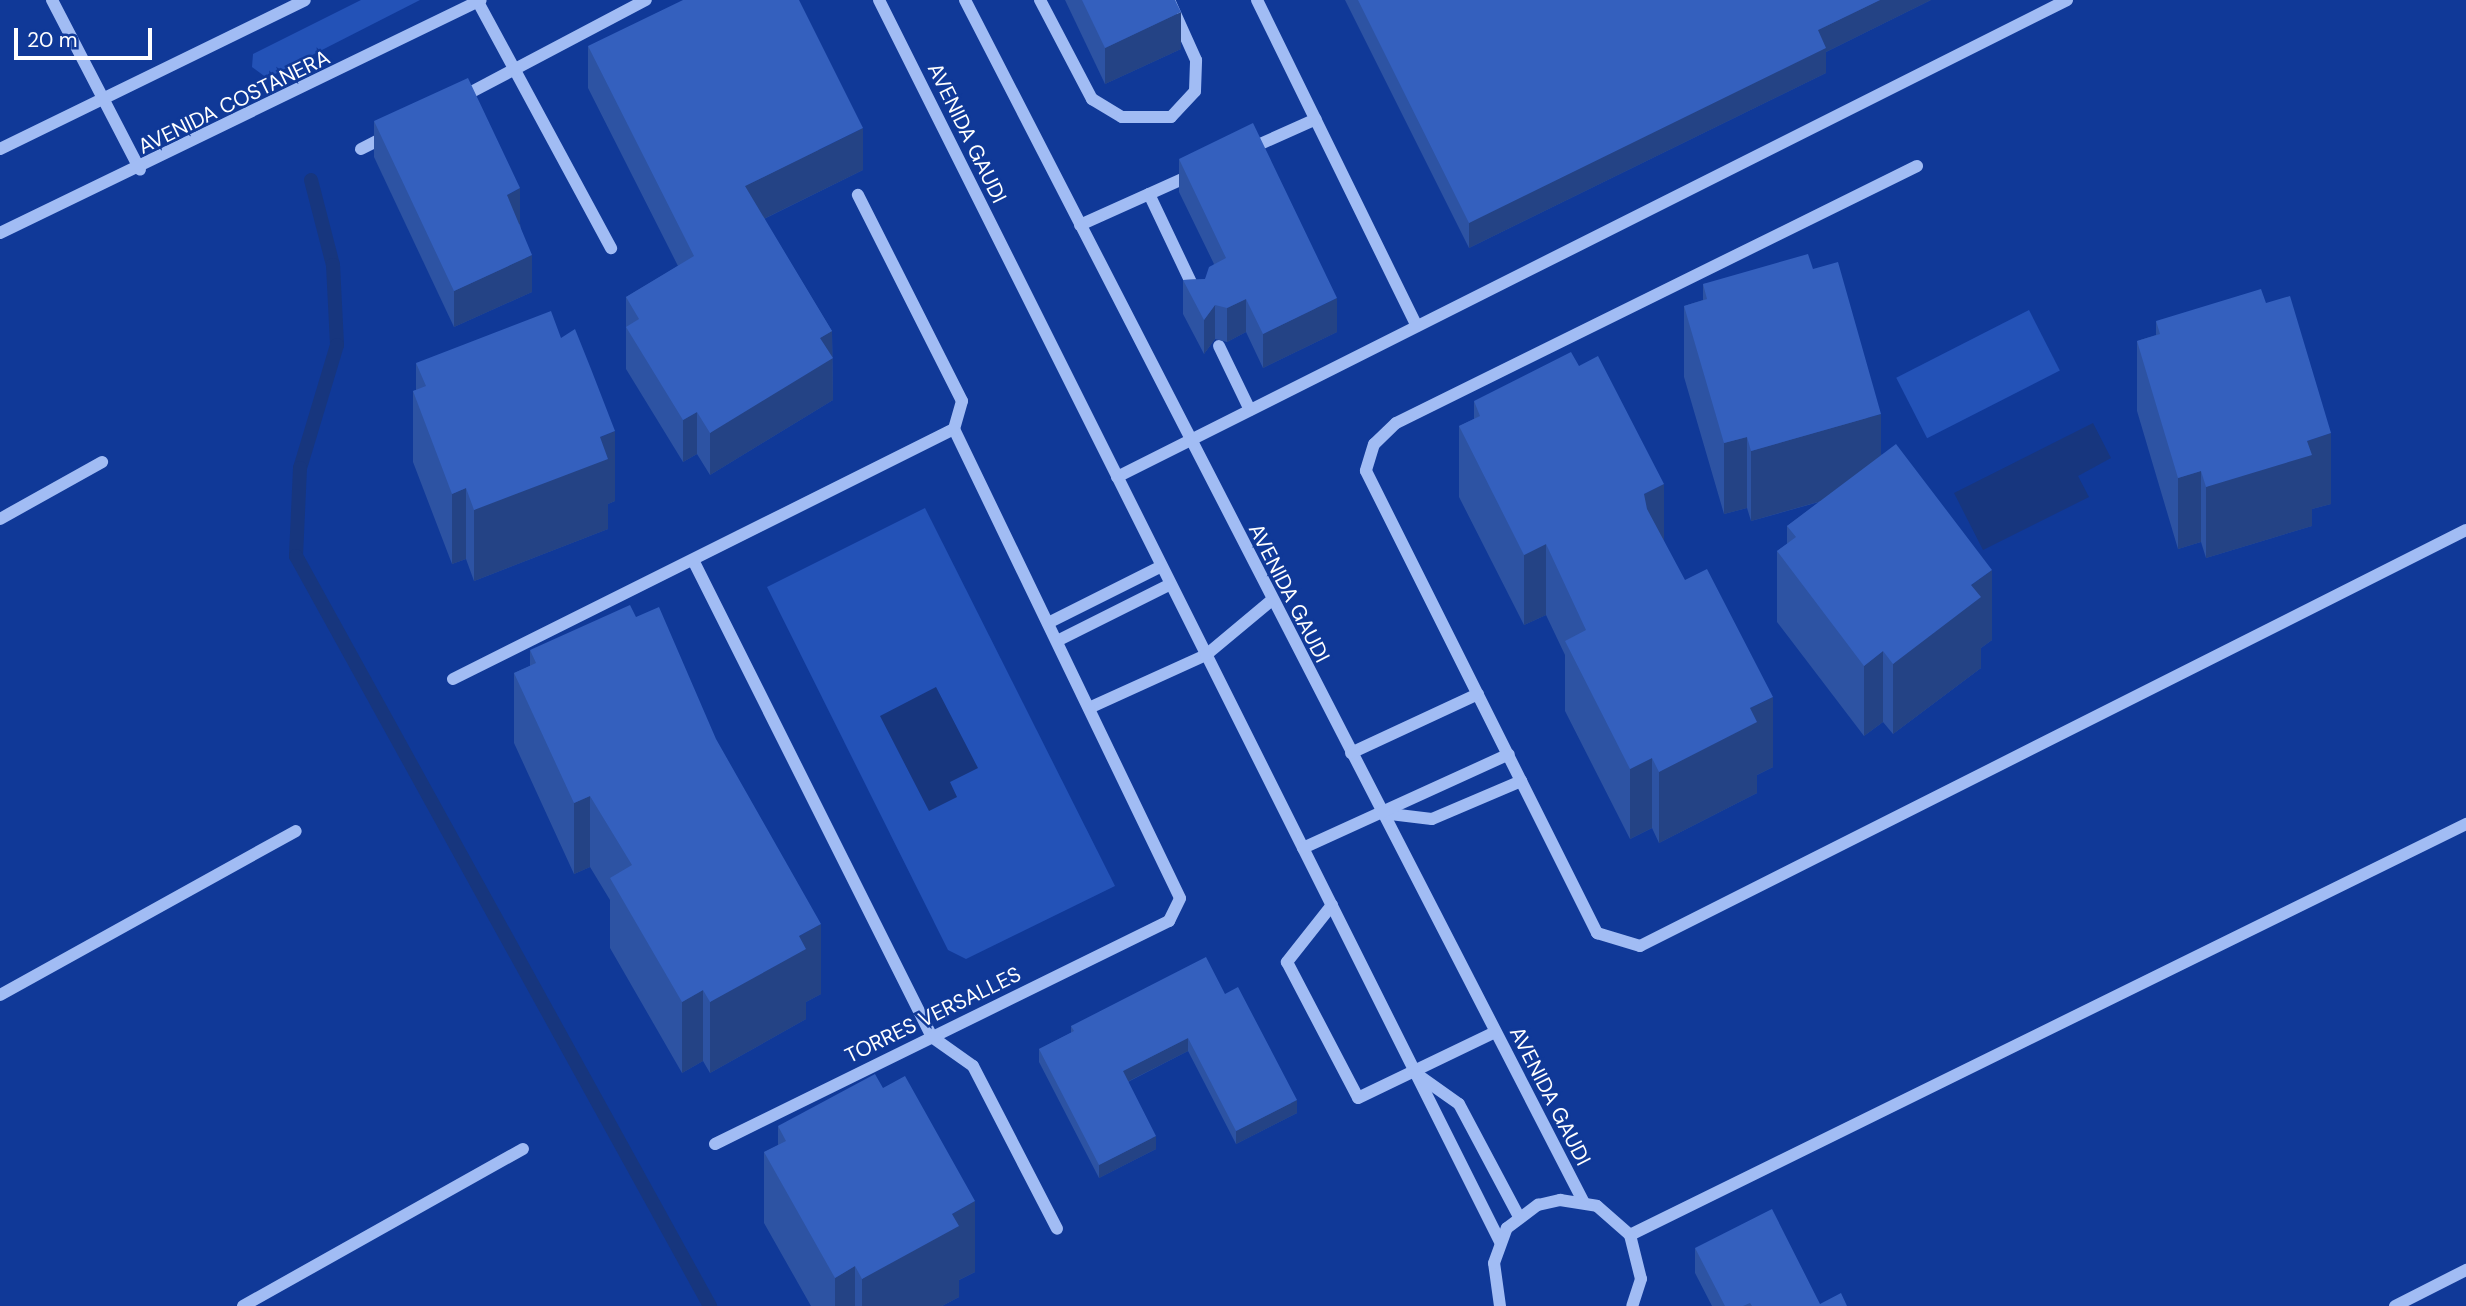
<!DOCTYPE html>
<html>
<head>
<meta charset="utf-8">
<style>
  body { margin:0 }
  #map { position:relative; width:2466px; height:1306px; overflow:hidden; background:#103998; font-family:"DM Sans",sans-serif }
  div>[style] { position:absolute }
  [style*='--x'] { left:calc(var(--x)*1px); top:calc(var(--y)*1px); width:calc(var(--w)*1px); rotate:calc(var(--a)*1deg) }
  .green>* { inset:0; background:#2352b7; transform-origin:0 0 }
  .water>* { inset:0; background:#17367e }
  .stream>* { height:14px; margin:-7px; padding:0 7px; transform-origin:7px; border-radius:7px; background:#17367e }
  .minor>* { height:12px; margin:-6px; padding:0 6px; transform-origin:6px; border-radius:6px; background:#a1bcf4 }
  .wall>* { inset:0; background:#2d53a3 }
  .shaded-wall>* { inset:0; background:#244385 }
  .building>* { inset:0; background:#3460be }
  span { translate:-50% -50%; white-space:nowrap; text-align:center; line-height:1.15; -webkit-text-stroke:5px #103998; paint-order:stroke }
  .street-label { font-size:21px; color:#fff }
  .scale { position:absolute; left:14px; top:28px; width:138px; height:32px; box-sizing:border-box; border:4px solid #fff; border-top:0; padding-left:9px; font-size:21px; line-height:24px; white-space:nowrap; color:#fff; -webkit-text-stroke:5px #103998; paint-order:stroke }
</style>
</head>
<body>
<div id="map">
  <div class="green">
    <i style="clip-path:polygon(361px 0,420px 0,267px 78px,252px 67px,253px 54px)"></i>
    <i style="left:2029px;top:310px;width:68px;height:149px;rotate:63deg"></i>
    <i style="clip-path:polygon(925px 508px,1115px 886px,966px 959px,948px 950px,767px 587px)"></i>
  </div>
  <div class="water">
    <i style="clip-path:polygon(2093px 423px,2111px 458px,2078px 476px,2089px 497px,1983px 550px,1954px 493px)"></i>
    <i style="clip-path:polygon(936px 687px,978px 768px,950px 782px,957px 797px,929px 811px,880px 716px)"></i>
  </div>
  <div class="stream">
    <i style="--x:311;--y:180;--w:88;--a:75.5"></i>
    <i style="--x:333;--y:265;--w:80;--a:87.1"></i>
    <i style="--x:337;--y:345;--w:128;--a:106.7"></i>
    <i style="--x:300;--y:468;--w:88;--a:92.6"></i>
    <i style="--x:296;--y:556;--w:857;--a:61.1"></i>
  </div>
  <div class="minor">
    <i style="--x:52;--y:0;--w:191;--a:62.6"></i>
    <i style="--x:879;--y:0;--w:1389;--a:63.43"></i>
    <i style="--x:965;--y:0;--w:1351;--a:62.77"></i>
    <i style="--x:1040;--y:0;--w:112;--a:62.3"></i>
    <i style="--x:1092;--y:99;--w:35;--a:31"></i>
    <i style="--x:1122;--y:117;--w:49;--a:0"></i>
    <i style="--x:1171;--y:117;--w:35;--a:-47"></i>
    <i style="--x:1195;--y:91;--w:31;--a:-88"></i>
    <i style="--x:1196;--y:60;--w:66;--a:-114.2"></i>
    <i style="--x:1257;--y:0;--w:363;--a:63.9"></i>
    <i style="--x:478;--y:2;--w:280;--a:61.6"></i>
    <i style="--x:460;--y:98;--w:210;--a:-27.8"></i>
    <i style="--x:0;--y:149;--w:339;--a:-26"></i>
    <i style="--x:361;--y:149;--w:30;--a:-27"></i>
    <i style="--x:1249;--y:149;--w:73;--a:-24.1"></i>
    <i style="--x:1917;--y:166;--w:581;--a:153.74"></i>
    <i style="--x:1396;--y:423;--w:30;--a:136"></i>
    <i style="--x:1374;--y:444;--w:28;--a:107"></i>
    <i style="--x:1366;--y:471;--w:517;--a:63.43"></i>
    <i style="--x:1597;--y:933;--w:45;--a:16.8"></i>
    <i style="--x:1640;--y:946;--w:925;--a:-26.73"></i>
    <i style="--x:1149;--y:194;--w:112;--a:64.6"></i>
    <i style="--x:1080;--y:225;--w:122;--a:-24.2"></i>
    <i style="--x:0;--y:233;--w:534;--a:-25.85"></i>
    <i style="--x:1219;--y:346;--w:71;--a:64.2"></i>
    <i style="--x:1117;--y:477;--w:1063;--a:-26.66"></i>
    <i style="--x:0;--y:519;--w:117;--a:-29.2"></i>
    <i style="--x:694;--y:562;--w:531;--a:63.39"></i>
    <i style="--x:932;--y:1037;--w:50;--a:35.3"></i>
    <i style="--x:973;--y:1066;--w:183;--a:62.7"></i>
    <i style="--x:1048;--y:623;--w:127;--a:-26.6"></i>
    <i style="--x:1057;--y:641;--w:127;--a:-26.6"></i>
    <i style="--x:453;--y:679;--w:560;--a:-26.52"></i>
    <i style="--x:1089;--y:708;--w:128;--a:-24.4"></i>
    <i style="--x:1206;--y:655;--w:86;--a:-39.8"></i>
    <i style="--x:1351;--y:753;--w:140;--a:-24.9"></i>
    <i style="--x:1382;--y:813;--w:50;--a:6.8"></i>
    <i style="--x:1432;--y:819;--w:97;--a:-23.1"></i>
    <i style="--x:1303;--y:848;--w:226;--a:-24.5"></i>
    <i style="--x:1332;--y:905;--w:73;--a:128.3"></i>
    <i style="--x:1287;--y:962;--w:153;--a:62.4"></i>
    <i style="--x:1358;--y:1098;--w:152;--a:-25.7"></i>
    <i style="--x:0;--y:995;--w:338;--a:-29"></i>
    <i style="--x:1418;--y:1075;--w:50;--a:35.3"></i>
    <i style="--x:1459;--y:1104;--w:128;--a:62"></i>
    <i style="--x:715;--y:1144;--w:506;--a:-26.16"></i>
    <i style="--x:1169;--y:921;--w:25;--a:-64"></i>
    <i style="--x:1180;--y:898;--w:521;--a:-115.73"></i>
    <i style="--x:954;--y:429;--w:29;--a:-74"></i>
    <i style="--x:962;--y:401;--w:231;--a:-116.8"></i>
    <i style="--x:1630;--y:1235;--w:932;--a:-26.18"></i>
    <i style="--x:243;--y:1306;--w:321;--a:-29.3"></i>
    <i style="--x:1500;--y:1306;--w:43;--a:-97.9"></i>
    <i style="--x:1494;--y:1263;--w:37;--a:-70"></i>
    <i style="--x:1507;--y:1228;--w:39;--a:-37"></i>
    <i style="--x:1538;--y:1205;--w:23;--a:-13"></i>
    <i style="--x:1560;--y:1200;--w:37;--a:9"></i>
    <i style="--x:1597;--y:1206;--w:44;--a:41.3"></i>
    <i style="--x:1630;--y:1235;--w:45;--a:76"></i>
    <i style="--x:1641;--y:1279;--w:28;--a:108"></i>
    <i style="--x:2395;--y:1306;--w:80;--a:-26.9"></i>
  </div>
  <div class="wall">
    <i style="clip-path:polygon(1065px 0,1175px 0,1181px 49px,1105px 84px)"></i>
    <i style="clip-path:polygon(1345px 0,1931px 0,1826px 52px,1826px 73px,1469px 248px)"></i>
    <i style="clip-path:polygon(588px 46px,863px 170px,764px 219px,832px 331px,833px 400px,710px 475px,697px 454px,683px 462px,626px 369px,626px 297px,678px 266px,588px 88px)"></i>
    <i style="clip-path:polygon(374px 121px,520px 224px,532px 292px,454px 327px,374px 157px)"></i>
    <i style="clip-path:polygon(1179px 159px,1337px 332px,1263px 368px,1246px 332px,1227px 342px,1215px 339px,1204px 354px,1183px 314px,1183px 280px,1205px 279px,1214px 264px,1179px 192px)"></i>
    <i style="clip-path:polygon(1813px 269px,1881px 454px,1992px 640px,1981px 648px,1981px 668px,1893px 734px,1883px 722px,1864px 736px,1777px 622px,1777px 551px,1787px 544px,1787px 526px,1819px 502px,1751px 521px,1747px 508px,1724px 514px,1684px 377px,1684px 306px,1703px 300px,1703px 284px)"></i>
    <i style="clip-path:polygon(2156px 321px,2331px 504px,2312px 509px,2312px 526px,2206px 558px,2201px 542px,2178px 549px,2137px 411px,2137px 341px,2156px 335px)"></i>
    <i style="clip-path:polygon(416px 363px,615px 501px,608px 504px,608px 529px,474px 581px,466px 559px,452px 564px,413px 462px,413px 391px,416px 390px)"></i>
    <i style="clip-path:polygon(1474px 401px,1664px 542px,1773px 767px,1757px 775px,1757px 793px,1659px 843px,1652px 828px,1630px 839px,1565px 711px,1565px 655px,1546px 615px,1524px 625px,1459px 497px,1459px 426px,1474px 419px)"></i>
    <i style="clip-path:polygon(530px 650px,821px 994px,806px 1002px,806px 1019px,710px 1073px,703px 1061px,682px 1073px,610px 948px,610px 900px,590px 867px,574px 874px,514px 743px,514px 673px,530px 666px)"></i>
    <i style="clip-path:polygon(1225px 994px,1297px 1113px,1236px 1144px,1188px 1051px,1128px 1082px,1156px 1149px,1099px 1178px,1039px 1062px,1039px 1049px,1071px 1033px,1071px 1026px)"></i>
    <i style="clip-path:polygon(778px 1126px,975px 1272px,959px 1280px,959px 1297px,942px 1306px,811px 1306px,764px 1223px,764px 1152px,778px 1145px)"></i>
    <i style="clip-path:polygon(1695px 1248px,1820px 1304px,1847px 1306px,1712px 1306px,1695px 1273px)"></i>
  </div>
  <div class="shaded-wall">
    <i style="clip-path:polygon(1880px 0,1931px 0,1826px 52px,1826px 73px,1469px 248px,1469px 223px,1818px 30px)"></i>
    <i style="clip-path:polygon(1181px 12px,1181px 49px,1105px 84px,1105px 48px)"></i>
    <i style="clip-path:polygon(863px 128px,863px 170px,745px 228px,745px 186px)"></i>
    <i style="clip-path:polygon(520px 188px,520px 224px,507px 231px,507px 195px)"></i>
    <i style="clip-path:polygon(532px 255px,532px 292px,454px 327px,454px 291px)"></i>
    <i style="clip-path:polygon(1337px 298px,1337px 332px,1263px 368px,1263px 334px)"></i>
    <i style="clip-path:polygon(1246px 299px,1246px 332px,1227px 342px,1227px 308px)"></i>
    <i style="clip-path:polygon(1215px 305px,1215px 339px,1204px 354px,1204px 320px)"></i>
    <i style="clip-path:polygon(832px 331px,833px 400px,710px 475px,710px 433px,820px 338px)"></i>
    <i style="clip-path:polygon(697px 412px,697px 454px,683px 462px,683px 420px)"></i>
    <i style="clip-path:polygon(1881px 414px,1881px 484px,1751px 521px,1751px 451px)"></i>
    <i style="clip-path:polygon(615px 431px,615px 501px,608px 504px,608px 529px,474px 581px,474px 510px,600px 437px)"></i>
    <i style="clip-path:polygon(2331px 433px,2331px 504px,2312px 509px,2312px 526px,2206px 558px,2206px 487px,2307px 441px)"></i>
    <i style="clip-path:polygon(1747px 437px,1747px 508px,1724px 514px,1724px 443px)"></i>
    <i style="clip-path:polygon(2201px 471px,2201px 542px,2178px 549px,2178px 478px)"></i>
    <i style="clip-path:polygon(1664px 484px,1664px 555px,1644px 565px,1644px 494px)"></i>
    <i style="clip-path:polygon(466px 488px,466px 559px,452px 564px,452px 494px)"></i>
    <i style="clip-path:polygon(1546px 544px,1546px 615px,1524px 625px,1524px 555px)"></i>
    <i style="clip-path:polygon(1992px 570px,1992px 640px,1981px 648px,1981px 668px,1893px 734px,1893px 664px,1971px 585px)"></i>
    <i style="clip-path:polygon(1883px 651px,1883px 722px,1864px 736px,1864px 666px)"></i>
    <i style="clip-path:polygon(1773px 697px,1773px 767px,1757px 775px,1757px 793px,1659px 843px,1659px 772px,1750px 708px)"></i>
    <i style="clip-path:polygon(1652px 758px,1652px 828px,1630px 839px,1630px 769px)"></i>
    <i style="clip-path:polygon(590px 796px,590px 867px,574px 874px,574px 803px)"></i>
    <i style="clip-path:polygon(821px 924px,821px 994px,806px 1002px,806px 1019px,710px 1073px,710px 1002px,799px 936px)"></i>
    <i style="clip-path:polygon(703px 990px,703px 1061px,682px 1073px,682px 1002px)"></i>
    <i style="clip-path:polygon(1188px 1038px,1188px 1051px,1123px 1084px,1123px 1071px)"></i>
    <i style="clip-path:polygon(1297px 1100px,1297px 1113px,1236px 1144px,1236px 1131px)"></i>
    <i style="clip-path:polygon(1156px 1136px,1156px 1149px,1099px 1178px,1099px 1165px)"></i>
    <i style="clip-path:polygon(975px 1201px,975px 1272px,959px 1280px,959px 1297px,942px 1306px,862px 1306px,862px 1279px,952px 1214px)"></i>
    <i style="clip-path:polygon(855px 1266px,855px 1306px,835px 1306px,835px 1278px)"></i>
  </div>
  <div class="building">
    <i style="clip-path:polygon(683px 0,799px 0,863px 128px,745px 186px,832px 331px,820px 338px,833px 358px,710px 433px,697px 412px,683px 420px,626px 327px,639px 319px,626px 297px,694px 256px,588px 46px)"></i>
    <i style="clip-path:polygon(1082px 0,1175px 0,1181px 12px,1105px 48px)"></i>
    <i style="clip-path:polygon(1358px 0,1880px 0,1818px 30px,1826px 48px,1469px 223px)"></i>
    <i style="clip-path:polygon(468px 78px,520px 188px,507px 195px,532px 255px,454px 291px,374px 121px)"></i>
    <i style="clip-path:polygon(1253px 123px,1337px 298px,1263px 334px,1246px 299px,1227px 308px,1215px 305px,1204px 320px,1183px 280px,1205px 279px,1209px 267px,1226px 258px,1179px 159px)"></i>
    <i style="clip-path:polygon(1808px 254px,1813px 269px,1838px 262px,1881px 414px,1751px 451px,1747px 437px,1724px 443px,1684px 306px,1707px 299px,1703px 284px)"></i>
    <i style="clip-path:polygon(2261px 289px,2266px 303px,2290px 296px,2331px 433px,2307px 441px,2312px 455px,2206px 487px,2201px 471px,2178px 478px,2137px 341px,2160px 334px,2156px 321px)"></i>
    <i style="clip-path:polygon(551px 311px,561px 338px,575px 329px,591px 369px,615px 431px,600px 437px,608px 459px,474px 510px,466px 488px,452px 494px,413px 391px,426px 386px,416px 363px)"></i>
    <i style="clip-path:polygon(1571px 352px,1579px 366px,1598px 356px,1664px 484px,1644px 494px,1647px 509px,1685px 580px,1707px 569px,1773px 697px,1750px 708px,1757px 722px,1659px 772px,1652px 758px,1630px 769px,1565px 641px,1586px 630px,1546px 544px,1524px 555px,1459px 426px,1480px 416px,1474px 401px)"></i>
    <i style="clip-path:polygon(1896px 444px,1992px 570px,1971px 585px,1981px 597px,1893px 664px,1883px 651px,1864px 666px,1777px 551px,1796px 537px,1787px 526px)"></i>
    <i style="clip-path:polygon(630px 605px,636px 617px,659px 607px,716px 739px,821px 924px,799px 936px,806px 949px,710px 1002px,703px 990px,682px 1002px,610px 878px,632px 865px,590px 796px,574px 803px,514px 673px,536px 663px,530px 650px)"></i>
    <i style="clip-path:polygon(1206px 957px,1225px 994px,1238px 987px,1297px 1100px,1236px 1131px,1188px 1038px,1123px 1071px,1156px 1136px,1099px 1165px,1039px 1049px,1074px 1031px,1071px 1026px)"></i>
    <i style="clip-path:polygon(875px 1074px,883px 1088px,905px 1076px,975px 1201px,952px 1214px,959px 1226px,862px 1279px,855px 1266px,835px 1278px,764px 1152px,786px 1141px,778px 1126px)"></i>
    <i style="clip-path:polygon(1772px 1209px,1820px 1304px,1841px 1293px,1847px 1306px,1752px 1306px,1750px 1303px,1743px 1306px,1725px 1306px,1695px 1248px)"></i>
  </div>
  <div class="street-label">
    <span style="left:234px;top:102px;rotate:-26deg">AVENIDA COSTANERA</span>
    <span style="left:967px;top:133px;rotate:64deg">AVENIDA GAUDI</span>
    <span style="left:1289px;top:593px;rotate:63deg">AVENIDA GAUDI</span>
    <span style="left:933px;top:1015px;rotate:-26deg">TORRES VERSALLES</span>
    <span style="left:1550px;top:1096px;rotate:63deg">AVENIDA GAUDI</span>
  </div>
  <div class="scale">20 m</div>
</div>
</body>
</html>
